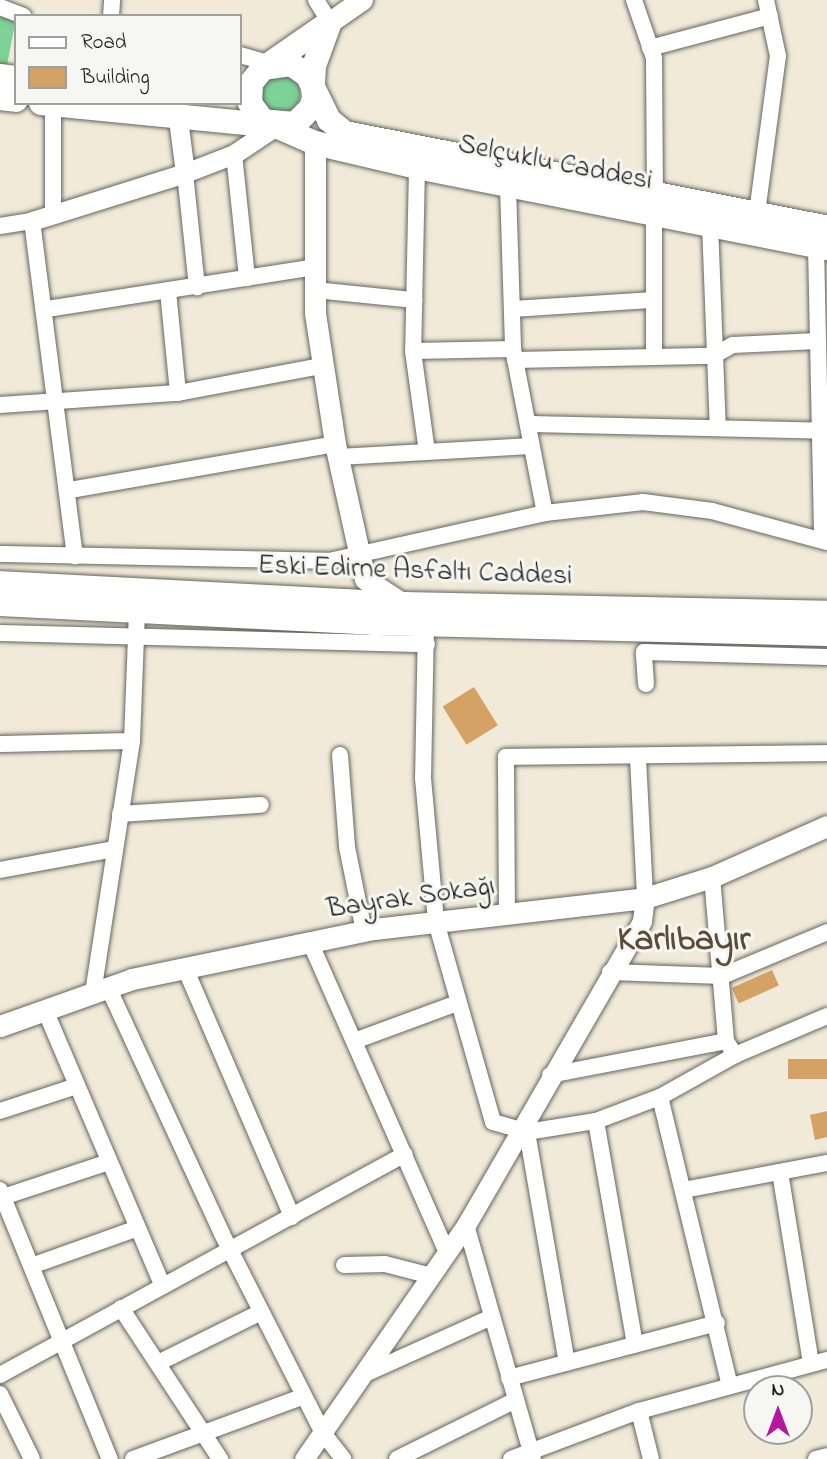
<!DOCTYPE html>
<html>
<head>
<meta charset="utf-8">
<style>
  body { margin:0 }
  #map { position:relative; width:827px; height:1459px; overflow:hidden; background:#f1ead8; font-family:"Indie Flower",sans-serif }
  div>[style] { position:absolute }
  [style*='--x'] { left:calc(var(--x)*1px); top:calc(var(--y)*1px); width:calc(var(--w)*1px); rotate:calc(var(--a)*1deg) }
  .green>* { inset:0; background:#7dd397; transform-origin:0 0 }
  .round { border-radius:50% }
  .building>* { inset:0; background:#d5a266; transform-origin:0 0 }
  .roads { filter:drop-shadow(0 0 2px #67645e) drop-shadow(0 0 2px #67645e) }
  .minor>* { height:16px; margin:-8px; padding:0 8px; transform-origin:8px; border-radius:8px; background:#fff }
  .tertiary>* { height:19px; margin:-9.5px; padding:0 9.5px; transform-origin:9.5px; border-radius:9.5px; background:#fff }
  .secondary>* { height:21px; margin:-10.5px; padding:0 10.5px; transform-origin:10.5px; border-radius:10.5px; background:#fff }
  .primary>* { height:24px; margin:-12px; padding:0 12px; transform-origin:12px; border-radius:12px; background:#fff }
  .trunk>* { height:24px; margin:-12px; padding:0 12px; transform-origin:12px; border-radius:12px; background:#fff }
  span { translate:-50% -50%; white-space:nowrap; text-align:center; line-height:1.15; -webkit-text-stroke:6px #f6f6f2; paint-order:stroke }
  .street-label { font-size:28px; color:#1c1c1c }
  .district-label { font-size:35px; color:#5d4b36; font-weight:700 }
  .legend { position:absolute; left:14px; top:14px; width:228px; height:91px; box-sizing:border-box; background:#f6f6f2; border:2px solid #9f9f9c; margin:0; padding:9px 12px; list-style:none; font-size:21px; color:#1c1c1c }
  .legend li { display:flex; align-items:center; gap:14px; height:35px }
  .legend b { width:35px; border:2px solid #9f9f9c }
  .north { position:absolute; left:743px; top:1375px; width:70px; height:70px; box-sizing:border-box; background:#f6f6f2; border:2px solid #9f9f9c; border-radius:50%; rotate:0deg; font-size:19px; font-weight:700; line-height:28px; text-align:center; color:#1c1c1c }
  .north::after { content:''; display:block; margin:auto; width:24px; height:32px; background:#b5179e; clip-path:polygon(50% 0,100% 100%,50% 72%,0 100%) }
</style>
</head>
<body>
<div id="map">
  <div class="green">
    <i style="left:0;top:17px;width:16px;height:48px;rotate:11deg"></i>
    <i class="round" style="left:262px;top:75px;width:38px;height:38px"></i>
  </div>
  <div class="building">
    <i style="left:474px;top:687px;width:45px;height:37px;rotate:58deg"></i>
    <i style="left:772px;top:970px;width:17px;height:44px;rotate:66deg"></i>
    <i style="left:827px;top:1059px;width:20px;height:39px;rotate:90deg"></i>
    <i style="clip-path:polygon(827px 1111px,827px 1137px,815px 1140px,810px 1115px)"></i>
  </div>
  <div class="roads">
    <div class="minor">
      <i style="--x:316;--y:0;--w:26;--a:58"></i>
      <i style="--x:634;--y:0;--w:61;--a:71"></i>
      <i style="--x:654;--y:58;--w:135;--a:89.6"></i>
      <i style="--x:0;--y:7;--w:25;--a:21"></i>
      <i style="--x:111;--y:16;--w:16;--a:-86"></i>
      <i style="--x:650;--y:48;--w:124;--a:-14.9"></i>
      <i style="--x:240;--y:55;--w:33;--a:16"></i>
      <i style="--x:234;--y:154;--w:125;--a:84"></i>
      <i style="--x:417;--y:167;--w:184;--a:91.2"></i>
      <i style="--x:413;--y:351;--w:102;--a:82.1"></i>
      <i style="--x:185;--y:173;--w:115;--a:84"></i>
      <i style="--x:508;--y:187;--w:162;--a:88.2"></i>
      <i style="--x:513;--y:349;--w:167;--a:79"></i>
      <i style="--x:757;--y:213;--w:158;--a:-82.4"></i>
      <i style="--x:778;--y:56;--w:57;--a:-102.1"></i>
      <i style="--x:654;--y:214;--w:143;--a:90"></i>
      <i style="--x:53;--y:215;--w:110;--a:-90"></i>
      <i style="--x:710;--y:224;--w:204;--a:87.8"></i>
      <i style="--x:0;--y:226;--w:32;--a:-9"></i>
      <i style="--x:32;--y:221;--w:338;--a:82.7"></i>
      <i style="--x:816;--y:245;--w:295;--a:88.8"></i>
      <i style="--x:315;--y:290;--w:100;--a:5.8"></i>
      <i style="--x:168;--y:291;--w:102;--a:84.4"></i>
      <i style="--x:47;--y:309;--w:271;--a:-8.9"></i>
      <i style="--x:513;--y:309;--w:141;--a:-3.7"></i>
      <i style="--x:413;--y:351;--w:100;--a:-1.1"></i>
      <i style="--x:515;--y:360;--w:198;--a:-1.2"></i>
      <i style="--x:713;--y:356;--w:23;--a:-29"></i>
      <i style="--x:733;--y:345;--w:84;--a:-2.7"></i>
      <i style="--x:0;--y:405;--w:178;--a:-3.9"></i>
      <i style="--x:178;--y:393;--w:146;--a:-10.7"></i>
      <i style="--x:528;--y:424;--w:299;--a:1.3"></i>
      <i style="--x:339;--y:457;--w:192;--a:-3.3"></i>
      <i style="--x:70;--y:490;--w:269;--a:-9.8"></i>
      <i style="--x:0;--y:554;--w:329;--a:1.2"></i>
      <i style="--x:329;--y:561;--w:221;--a:-12.5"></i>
      <i style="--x:545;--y:513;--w:99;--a:-6.4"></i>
      <i style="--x:643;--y:502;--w:70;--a:7.4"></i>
      <i style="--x:712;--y:511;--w:119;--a:15.1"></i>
      <i style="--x:426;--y:624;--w:154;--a:91.1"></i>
      <i style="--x:423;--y:778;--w:145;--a:84.8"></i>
      <i style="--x:436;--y:922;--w:208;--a:74.1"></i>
      <i style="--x:493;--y:1122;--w:35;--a:16"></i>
      <i style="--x:527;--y:1132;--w:70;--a:-9.1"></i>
      <i style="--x:596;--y:1121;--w:68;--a:-20.6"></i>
      <i style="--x:660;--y:1097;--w:86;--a:-29.2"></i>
      <i style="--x:735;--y:1055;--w:100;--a:-23"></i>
      <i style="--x:0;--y:633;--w:427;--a:1.5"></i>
      <i style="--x:646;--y:684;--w:32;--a:-94"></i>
      <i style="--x:644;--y:652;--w:183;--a:1.6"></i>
      <i style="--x:0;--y:744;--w:132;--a:-1.3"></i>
      <i style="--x:340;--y:755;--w:92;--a:85.6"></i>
      <i style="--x:347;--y:847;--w:86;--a:78.6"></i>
      <i style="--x:638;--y:758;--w:140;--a:87.1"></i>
      <i style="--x:120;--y:814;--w:141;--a:-3.7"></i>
      <i style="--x:0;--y:870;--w:116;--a:-10.4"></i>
      <i style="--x:712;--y:877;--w:165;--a:85.1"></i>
      <i style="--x:507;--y:915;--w:158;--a:-90.4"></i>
      <i style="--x:506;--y:757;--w:321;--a:-0.7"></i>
      <i style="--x:310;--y:942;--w:340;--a:66.2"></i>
      <i style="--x:185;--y:968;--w:271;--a:66.7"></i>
      <i style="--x:610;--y:972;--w:112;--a:2"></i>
      <i style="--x:722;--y:976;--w:114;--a:-22.7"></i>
      <i style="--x:108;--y:987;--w:272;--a:65.2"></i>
      <i style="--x:222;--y:1234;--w:223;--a:63.1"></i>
      <i style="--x:323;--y:1433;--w:33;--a:52"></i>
      <i style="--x:93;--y:993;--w:255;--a:-81.2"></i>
      <i style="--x:132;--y:741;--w:130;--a:-87.8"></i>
      <i style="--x:45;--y:1010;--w:300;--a:66.9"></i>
      <i style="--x:357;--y:1040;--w:104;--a:-20.2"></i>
      <i style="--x:550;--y:1075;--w:179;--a:-10.9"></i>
      <i style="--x:726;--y:1041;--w:17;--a:57"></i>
      <i style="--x:660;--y:1097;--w:297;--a:76.4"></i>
      <i style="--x:0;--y:1111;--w:81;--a:-18"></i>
      <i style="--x:596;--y:1121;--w:227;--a:80.1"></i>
      <i style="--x:527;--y:1132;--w:234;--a:80.2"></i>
      <i style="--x:780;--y:1172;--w:194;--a:80.8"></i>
      <i style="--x:0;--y:1190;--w:291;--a:67.8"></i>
      <i style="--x:684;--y:1190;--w:146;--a:-10.7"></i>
      <i style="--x:0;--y:1198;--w:115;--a:-18.3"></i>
      <i style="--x:466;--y:1225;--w:242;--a:74"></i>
      <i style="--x:34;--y:1265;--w:110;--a:-19.6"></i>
      <i style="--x:344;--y:1265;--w:41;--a:-1.4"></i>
      <i style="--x:385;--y:1264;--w:48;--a:14.6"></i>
      <i style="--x:121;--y:1308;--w:181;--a:56.7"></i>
      <i style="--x:158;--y:1363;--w:115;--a:-26.3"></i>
      <i style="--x:365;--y:1374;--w:139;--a:-24.2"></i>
      <i style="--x:0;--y:1375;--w:461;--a:-28.6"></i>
      <i style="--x:509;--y:1378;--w:215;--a:-14.8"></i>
      <i style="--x:0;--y:1394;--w:72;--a:63.8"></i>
      <i style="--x:639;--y:1411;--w:49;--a:76"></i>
      <i style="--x:133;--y:1459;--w:182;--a:-20.2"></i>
      <i style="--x:397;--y:1459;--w:133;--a:-26.4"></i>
      <i style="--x:511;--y:1459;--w:137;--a:-20.6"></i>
      <i style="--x:639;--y:1411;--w:195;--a:-15.2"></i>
      <i style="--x:816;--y:1459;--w:11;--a:-15"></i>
    </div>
    <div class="tertiary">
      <i style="--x:178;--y:119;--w:54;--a:82.6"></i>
      <i style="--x:32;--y:221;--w:160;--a:-17.4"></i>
      <i style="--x:185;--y:173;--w:53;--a:-21.2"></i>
      <i style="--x:234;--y:154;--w:50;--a:-33.7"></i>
      <i style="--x:304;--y:1459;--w:285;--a:-55.3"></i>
      <i style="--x:466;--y:1225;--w:351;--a:-59.9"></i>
      <i style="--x:642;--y:921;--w:23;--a:-83"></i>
    </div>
    <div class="secondary">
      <i style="--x:330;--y:22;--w:39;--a:-35"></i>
      <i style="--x:315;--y:143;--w:170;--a:90"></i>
      <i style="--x:315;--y:313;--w:133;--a:81.3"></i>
      <i style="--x:335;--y:444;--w:138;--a:77.5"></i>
      <i style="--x:365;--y:579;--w:44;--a:33"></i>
      <i style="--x:0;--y:1026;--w:140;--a:-19.6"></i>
      <i style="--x:132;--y:979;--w:247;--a:-11.7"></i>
      <i style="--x:374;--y:929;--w:273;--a:-6.5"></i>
      <i style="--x:645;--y:898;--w:70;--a:-17.4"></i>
      <i style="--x:712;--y:877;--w:126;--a:-23.9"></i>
    </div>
    <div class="primary">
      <i style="--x:330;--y:22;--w:47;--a:110"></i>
      <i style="--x:314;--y:66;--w:21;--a:93"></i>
      <i style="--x:313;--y:87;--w:11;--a:85"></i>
      <i style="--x:314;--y:98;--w:10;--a:107"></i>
      <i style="--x:311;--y:108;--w:23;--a:135"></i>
      <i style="--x:295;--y:124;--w:32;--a:-175"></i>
      <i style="--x:263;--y:121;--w:22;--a:-126"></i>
      <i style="--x:250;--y:103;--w:20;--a:-87"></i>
      <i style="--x:251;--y:83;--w:19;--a:-51"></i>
      <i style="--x:263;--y:68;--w:28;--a:-8"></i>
      <i style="--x:291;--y:64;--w:21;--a:35"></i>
      <i style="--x:308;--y:76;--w:12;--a:66"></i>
      <i style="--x:313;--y:87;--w:37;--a:64"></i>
      <i style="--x:329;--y:120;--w:21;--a:39"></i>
      <i style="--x:345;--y:133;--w:491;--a:11.1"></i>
      <i style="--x:268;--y:65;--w:75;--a:-34.7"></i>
      <i style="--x:0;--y:76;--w:16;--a:7"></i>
      <i style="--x:0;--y:98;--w:16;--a:7"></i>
      <i style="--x:41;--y:103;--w:236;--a:5.6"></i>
      <i style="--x:276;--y:126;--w:43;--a:23.6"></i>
      <i style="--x:315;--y:143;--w:105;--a:13.2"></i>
      <i style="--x:417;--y:167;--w:418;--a:11.2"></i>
    </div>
    <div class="trunk">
      <i style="--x:0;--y:583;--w:405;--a:3"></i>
      <i style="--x:404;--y:604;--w:423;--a:1.2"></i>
      <i style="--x:0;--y:604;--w:373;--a:2.9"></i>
      <i style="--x:373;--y:623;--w:454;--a:1.4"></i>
    </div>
  </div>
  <div class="street-label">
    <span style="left:555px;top:164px;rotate:11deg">Selçuklu Caddesi</span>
    <span style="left:415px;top:572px;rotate:2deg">Eski Edirne Asfaltı Caddesi</span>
    <span style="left:411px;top:899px;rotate:-8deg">Bayrak Sokağı</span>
  </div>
  <div class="district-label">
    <span style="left:684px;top:941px">Karlıbayır</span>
  </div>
  <ul class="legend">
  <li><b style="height:9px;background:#fff"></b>Road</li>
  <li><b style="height:19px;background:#d5a266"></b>Building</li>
  </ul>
  <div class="north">N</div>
</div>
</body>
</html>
